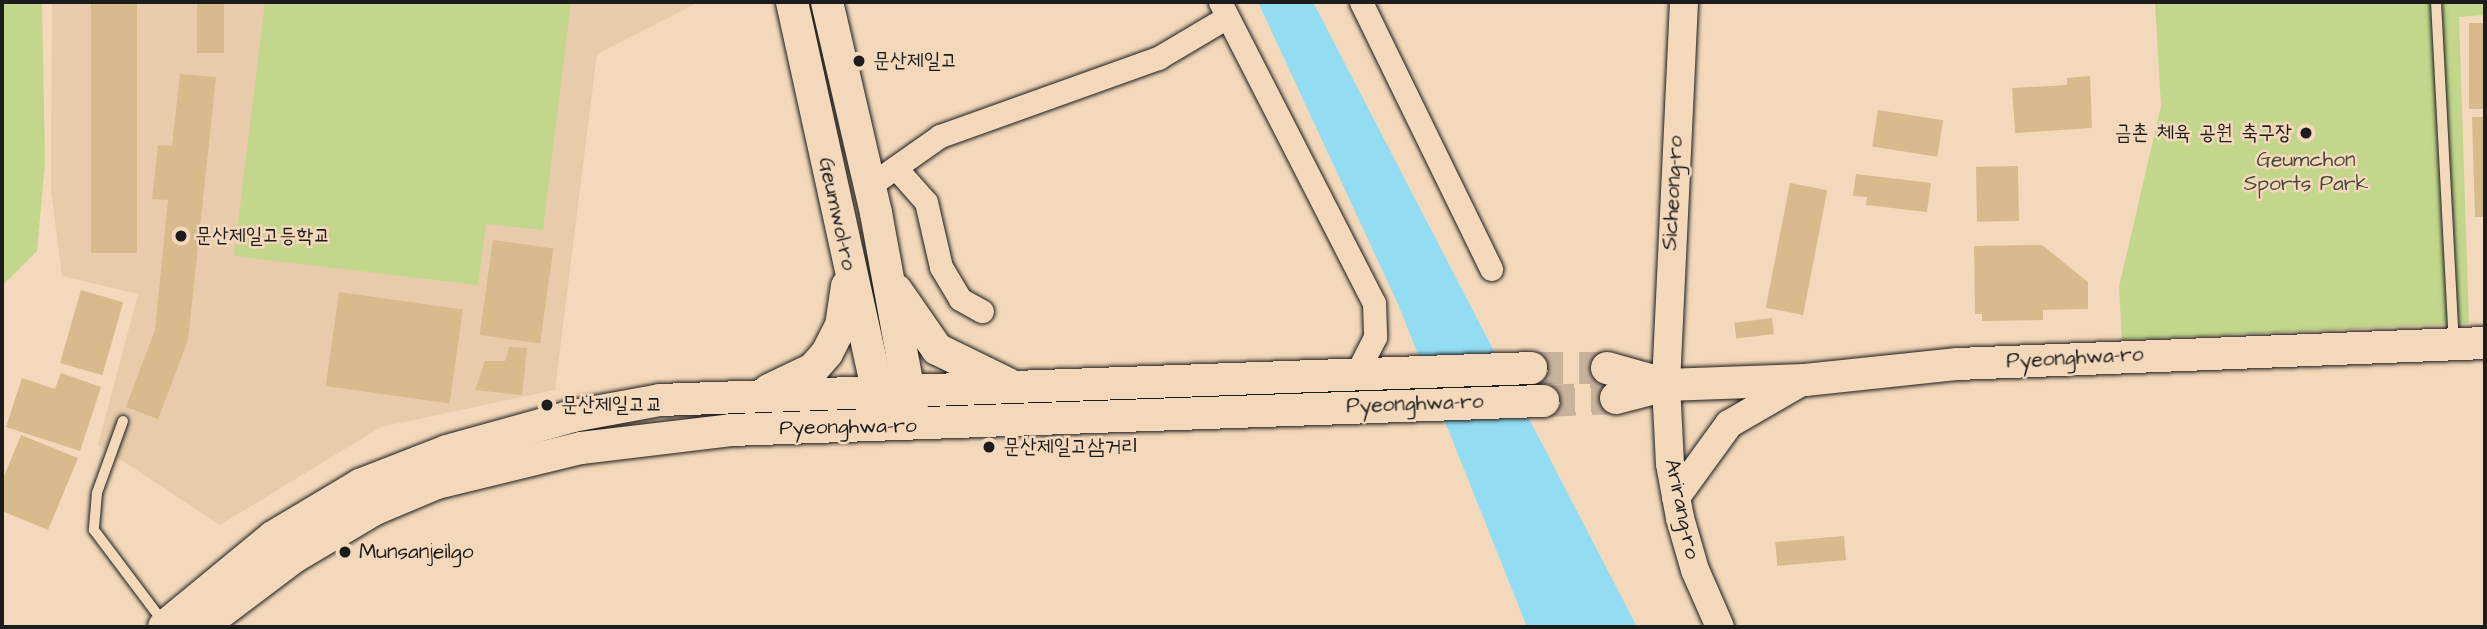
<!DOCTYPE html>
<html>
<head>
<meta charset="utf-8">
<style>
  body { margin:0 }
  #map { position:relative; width:2487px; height:629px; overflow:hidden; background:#f4d8bb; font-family:"Architects Daughter","Poor Story",sans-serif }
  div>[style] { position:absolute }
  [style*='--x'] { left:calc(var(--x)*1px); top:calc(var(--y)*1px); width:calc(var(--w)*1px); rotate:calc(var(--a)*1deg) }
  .built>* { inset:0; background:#e7cbaa }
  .green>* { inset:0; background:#c2d78c }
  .water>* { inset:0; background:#92ddf2 }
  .building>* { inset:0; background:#d7bb8d; transform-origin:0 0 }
  .secondary-tunnel>* { height:32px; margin-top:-16px; transform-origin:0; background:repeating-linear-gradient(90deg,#c9b29b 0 32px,transparent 0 48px) }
  .roads { filter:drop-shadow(0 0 2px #1c1c1c) drop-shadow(0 0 2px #1c1c1c) }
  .service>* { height:10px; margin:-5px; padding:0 5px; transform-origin:5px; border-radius:5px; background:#f4d8bb }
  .minor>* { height:23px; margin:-11.5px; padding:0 11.5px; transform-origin:11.5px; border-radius:11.5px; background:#f4d8bb }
  .tertiary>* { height:28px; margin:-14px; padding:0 14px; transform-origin:14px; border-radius:14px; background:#f4d8bb }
  .secondary>* { height:32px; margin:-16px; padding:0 16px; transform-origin:16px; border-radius:16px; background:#f4d8bb }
  .dots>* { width:19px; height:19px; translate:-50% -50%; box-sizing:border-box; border:4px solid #f4d8bb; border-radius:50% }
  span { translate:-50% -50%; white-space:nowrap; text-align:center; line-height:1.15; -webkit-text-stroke:5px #f4d8bb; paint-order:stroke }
  .poi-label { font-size:21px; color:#1c1c1c }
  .left { translate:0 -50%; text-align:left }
  .right { translate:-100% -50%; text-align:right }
  .park-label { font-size:21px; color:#464b38 }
  .street-label { font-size:21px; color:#1c1c1c }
  .frame { position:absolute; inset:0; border:4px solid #1c1c1c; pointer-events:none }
</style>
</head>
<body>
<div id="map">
  <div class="built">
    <i style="clip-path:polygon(52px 2px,699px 2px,597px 54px,555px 390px,381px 427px,220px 525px,98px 445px,138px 294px,62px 276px,51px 191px)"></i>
  </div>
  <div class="green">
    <i style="clip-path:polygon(2px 2px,42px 2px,45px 163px,37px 251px,2px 286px)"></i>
    <i style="clip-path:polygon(265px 2px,571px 2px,543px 230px,486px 224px,478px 285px,234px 256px)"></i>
    <i style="clip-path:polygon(2155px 2px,2485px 2px,2485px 15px,2459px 17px,2469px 323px,2122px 340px,2119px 287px,2161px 106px)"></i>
  </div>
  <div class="water">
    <i style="clip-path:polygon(1258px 2px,1313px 2px,1637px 627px,1527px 627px,1398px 304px)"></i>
  </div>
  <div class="building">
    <i style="left:91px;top:2px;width:46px;height:251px"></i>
    <i style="left:197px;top:2px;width:27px;height:51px"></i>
    <i style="left:2485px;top:23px;width:86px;height:16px;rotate:90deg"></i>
    <i style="clip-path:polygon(180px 74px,216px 77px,188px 340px,158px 419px,126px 407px,155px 330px,168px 200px,152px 199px,158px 145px,172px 146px)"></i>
    <i style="clip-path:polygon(2090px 76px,2092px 128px,2015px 133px,2012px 88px,2067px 85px,2067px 78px)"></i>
    <i style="left:1878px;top:110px;width:66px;height:37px;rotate:9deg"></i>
    <i style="clip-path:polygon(2472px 117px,2485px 117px,2485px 217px,2475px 217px)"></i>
    <i style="left:2018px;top:166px;width:55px;height:42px;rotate:89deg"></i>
    <i style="clip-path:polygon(1856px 174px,1931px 183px,1927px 212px,1866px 205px,1867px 197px,1853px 196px)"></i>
    <i style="left:1790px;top:183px;width:38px;height:127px;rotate:11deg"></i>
    <i style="left:493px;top:240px;width:61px;height:96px;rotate:8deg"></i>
    <i style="clip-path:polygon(2042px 245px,2088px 282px,2088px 309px,2043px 310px,2043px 320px,1982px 321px,1982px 314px,1975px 314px,1974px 246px)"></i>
    <i style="left:81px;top:290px;width:44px;height:76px;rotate:16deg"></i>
    <i style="left:339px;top:292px;width:125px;height:95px;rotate:8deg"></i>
    <i style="left:1772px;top:318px;width:16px;height:38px;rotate:83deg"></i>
    <i style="clip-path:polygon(509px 347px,527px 348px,522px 395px,475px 390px,485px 361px,505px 361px)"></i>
    <i style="clip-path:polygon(61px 373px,101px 387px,80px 451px,6px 427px,22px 378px,55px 389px)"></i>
    <i style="clip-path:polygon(21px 435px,78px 458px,48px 530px,2px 511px,2px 481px)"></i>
    <i style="left:1844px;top:536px;width:24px;height:69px;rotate:85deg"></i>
  </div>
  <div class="secondary-tunnel">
    <i style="--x:1531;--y:368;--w:76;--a:0"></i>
    <i style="--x:1543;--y:401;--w:73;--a:-2.4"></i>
  </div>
  <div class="roads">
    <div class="service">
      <i style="--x:2436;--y:2;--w:340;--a:87"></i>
      <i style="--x:123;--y:421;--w:77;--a:109.9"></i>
      <i style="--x:97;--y:493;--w:37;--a:95"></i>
      <i style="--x:94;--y:530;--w:116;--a:53"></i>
    </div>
    <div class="minor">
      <i style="--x:1220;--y:2;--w:338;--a:62.9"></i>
      <i style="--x:1374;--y:303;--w:34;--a:88"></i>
      <i style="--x:1375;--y:337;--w:39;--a:117"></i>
      <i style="--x:1361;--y:2;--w:297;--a:64"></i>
      <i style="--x:896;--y:168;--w:45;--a:48.6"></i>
      <i style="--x:926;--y:202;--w:67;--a:77"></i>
      <i style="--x:941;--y:267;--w:37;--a:59"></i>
      <i style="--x:960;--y:299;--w:25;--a:29"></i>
      <i style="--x:869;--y:186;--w:87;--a:-35.2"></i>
      <i style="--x:940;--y:136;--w:232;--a:-19.7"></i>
      <i style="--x:1158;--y:58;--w:80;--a:-30.7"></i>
    </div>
    <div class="tertiary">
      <i style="--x:1684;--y:2;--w:383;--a:92.7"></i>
      <i style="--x:1666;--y:385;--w:79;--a:87.1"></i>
      <i style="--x:1670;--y:464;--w:55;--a:79.5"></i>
      <i style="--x:1680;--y:518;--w:54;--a:73.9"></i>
      <i style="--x:1695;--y:570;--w:62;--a:66.3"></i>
      <i style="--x:1676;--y:497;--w:90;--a:-54"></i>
      <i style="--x:1729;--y:424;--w:88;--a:-30.1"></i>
    </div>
    <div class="secondary">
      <i style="--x:792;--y:2;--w:419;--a:77.6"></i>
      <i style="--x:827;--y:2;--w:217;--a:76.9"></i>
      <i style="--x:876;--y:213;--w:200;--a:79.6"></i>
      <i style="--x:896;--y:290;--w:72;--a:55.2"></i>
      <i style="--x:937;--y:349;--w:79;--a:26.2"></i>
      <i style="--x:1607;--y:368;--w:59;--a:15.7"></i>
      <i style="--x:769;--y:390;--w:49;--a:-25.5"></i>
      <i style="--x:813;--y:369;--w:21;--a:-49"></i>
      <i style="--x:827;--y:353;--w:30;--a:-63"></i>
      <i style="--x:841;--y:326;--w:40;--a:-81.5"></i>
      <i style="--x:1616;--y:398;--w:52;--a:-14.6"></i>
      <i style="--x:1666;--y:385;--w:139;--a:-2.1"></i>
      <i style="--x:1805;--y:380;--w:154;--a:-6"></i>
      <i style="--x:1958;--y:364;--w:527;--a:-2.28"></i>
      <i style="--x:164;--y:627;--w:141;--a:-39.5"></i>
      <i style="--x:273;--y:537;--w:101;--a:-30.9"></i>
      <i style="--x:360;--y:485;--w:93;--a:-21.3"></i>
      <i style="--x:447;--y:451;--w:131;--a:-15.5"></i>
      <i style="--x:573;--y:416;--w:88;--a:-10.4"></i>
      <i style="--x:660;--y:400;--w:872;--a:-2.1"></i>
      <i style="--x:201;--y:627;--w:116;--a:-37"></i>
      <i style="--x:294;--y:557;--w:94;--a:-30.7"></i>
      <i style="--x:375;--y:509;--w:67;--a:-22.8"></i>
      <i style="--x:437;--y:483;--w:148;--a:-13.7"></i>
      <i style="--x:581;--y:448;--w:151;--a:-6.8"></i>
      <i style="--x:731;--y:430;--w:813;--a:-2.05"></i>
    </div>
  </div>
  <div class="dots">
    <i style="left:859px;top:61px;background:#1c1c1c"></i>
    <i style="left:2306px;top:133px;background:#1c1c1c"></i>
    <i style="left:181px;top:236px;background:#1c1c1c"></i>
    <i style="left:547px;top:405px;background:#1c1c1c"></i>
    <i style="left:989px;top:447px;background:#1c1c1c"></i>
    <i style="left:345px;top:552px;background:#1c1c1c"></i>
  </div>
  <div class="poi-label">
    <span class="left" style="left:873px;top:61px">문산제일고</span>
    <span class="right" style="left:2292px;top:133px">금촌 체육 공원 축구장</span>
    <span class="left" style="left:195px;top:236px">문산제일고등학교</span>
    <span class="left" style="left:561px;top:405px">문산제일고교</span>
    <span class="left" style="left:1003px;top:447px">문산제일고삼거리</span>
    <span class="left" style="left:359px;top:552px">Munsanjeilgo</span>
  </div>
  <div class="park-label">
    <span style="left:2306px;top:172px">Geumchon<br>Sports Park</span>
  </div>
  <div class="street-label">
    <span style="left:1673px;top:193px;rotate:-87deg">Sicheong-ro</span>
    <span style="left:837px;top:214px;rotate:78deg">Geumwol-ro</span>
    <span style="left:2075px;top:358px;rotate:-3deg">Pyeonghwa-ro</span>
    <span style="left:1415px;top:404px;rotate:-2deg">Pyeonghwa-ro</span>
    <span style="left:848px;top:427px;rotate:-1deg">Pyeonghwa-ro</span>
    <span style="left:1682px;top:509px;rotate:78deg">Arirang-ro</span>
  </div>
  <div class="frame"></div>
</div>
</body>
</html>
